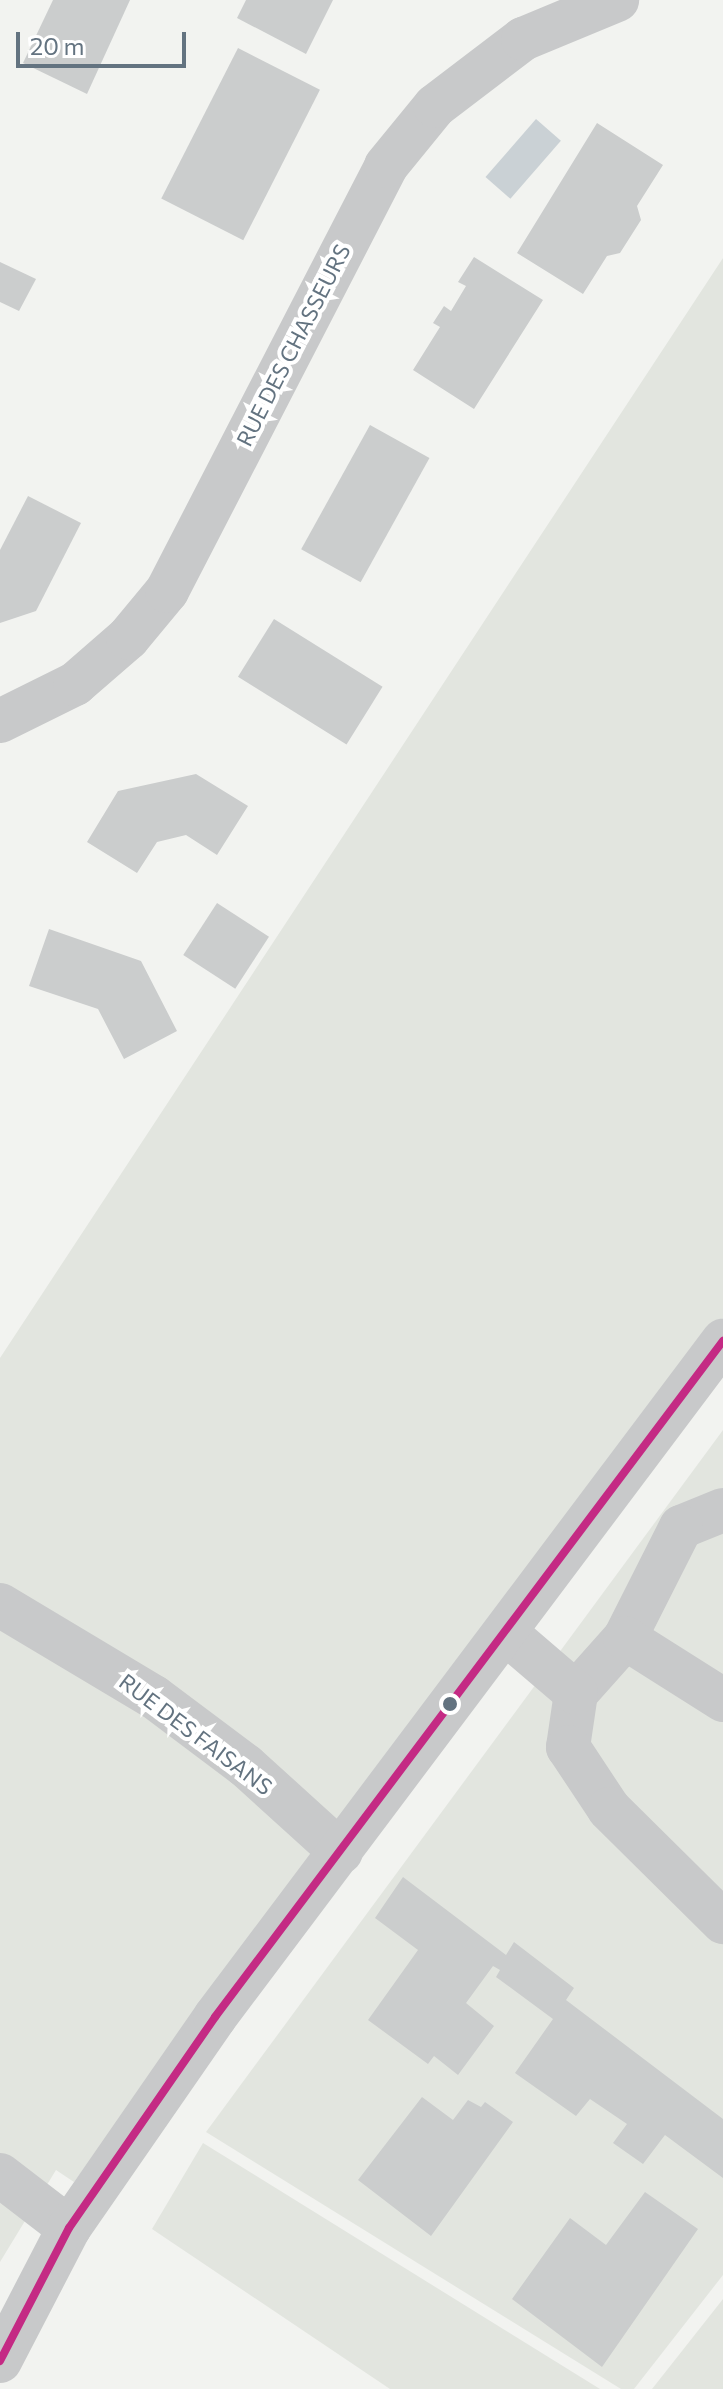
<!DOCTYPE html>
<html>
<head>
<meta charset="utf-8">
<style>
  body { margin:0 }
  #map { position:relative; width:723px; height:2389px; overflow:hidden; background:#f2f3f0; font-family:Commissioner,sans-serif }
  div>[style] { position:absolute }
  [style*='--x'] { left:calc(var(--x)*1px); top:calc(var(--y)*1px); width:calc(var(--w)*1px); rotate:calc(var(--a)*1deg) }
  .green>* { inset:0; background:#e2e5df }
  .water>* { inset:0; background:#cad1d5; transform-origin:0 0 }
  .building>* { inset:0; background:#cbcdcd; transform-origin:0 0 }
  .minor>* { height:44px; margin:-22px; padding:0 22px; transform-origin:22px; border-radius:22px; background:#c8c9ca }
  .bus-1>* { height:8px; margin:-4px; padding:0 4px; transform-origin:4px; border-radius:4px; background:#c42a84 }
  .dots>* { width:22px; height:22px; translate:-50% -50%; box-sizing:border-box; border:4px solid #fff; border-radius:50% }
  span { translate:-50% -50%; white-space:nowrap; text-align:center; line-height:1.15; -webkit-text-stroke:8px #fff; paint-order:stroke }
  .street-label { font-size:22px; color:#637380 }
  .scale { position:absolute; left:16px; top:32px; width:170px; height:36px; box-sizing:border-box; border:4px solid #637380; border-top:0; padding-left:10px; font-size:24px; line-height:28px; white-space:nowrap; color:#637380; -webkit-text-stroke:6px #fff; paint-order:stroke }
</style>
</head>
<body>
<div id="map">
  <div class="green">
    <i style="clip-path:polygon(723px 258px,723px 1332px,74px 2182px,56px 2170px,0 2262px,0 1358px)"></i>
    <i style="clip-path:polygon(723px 1430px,723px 2275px,634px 2389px,621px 2389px,206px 2132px)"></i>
    <i style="clip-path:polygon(203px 2143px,600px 2389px,390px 2389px,152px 2229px)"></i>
    <i style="clip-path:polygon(723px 2299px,723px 2389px,652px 2389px)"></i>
  </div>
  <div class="water">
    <i style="left:536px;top:119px;width:33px;height:77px;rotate:41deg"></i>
  </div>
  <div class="building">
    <i style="clip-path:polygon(53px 0,130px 0,87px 94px,23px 63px)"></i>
    <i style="clip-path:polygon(246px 0,333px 0,306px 54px,237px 18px)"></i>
    <i style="left:238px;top:48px;width:92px;height:169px;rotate:27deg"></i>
    <i style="clip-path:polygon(597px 123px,663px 165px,637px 206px,641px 220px,620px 253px,607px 256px,583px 294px,517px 253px)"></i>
    <i style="clip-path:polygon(474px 257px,543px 300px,474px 409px,413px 370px,440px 327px,433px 323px,444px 306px,451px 311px,466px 286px,458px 282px)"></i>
    <i style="clip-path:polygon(0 262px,36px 279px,19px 311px,0 302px)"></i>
    <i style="left:370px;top:425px;width:68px;height:142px;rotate:29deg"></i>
    <i style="clip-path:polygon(28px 496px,81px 523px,36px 611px,0 623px,0 550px)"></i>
    <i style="left:274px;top:619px;width:128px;height:68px;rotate:32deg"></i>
    <i style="clip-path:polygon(196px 774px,248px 806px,217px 855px,186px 835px,157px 842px,137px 873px,87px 842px,118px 791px)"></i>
    <i style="left:217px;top:903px;width:62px;height:62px;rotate:33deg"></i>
    <i style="clip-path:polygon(49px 929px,141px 961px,177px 1031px,124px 1059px,98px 1009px,29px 986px)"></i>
    <i style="clip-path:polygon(403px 1877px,506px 1955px,514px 1942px,574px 1988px,566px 2000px,723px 2119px,723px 2178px,665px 2135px,643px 2164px,613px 2143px,627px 2124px,590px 2099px,576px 2116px,515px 2073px,553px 2019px,496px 1977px,500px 1970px,493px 1966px,466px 2003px,494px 2026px,458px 2075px,434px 2056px,428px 2064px,368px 2020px,418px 1950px,375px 1918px)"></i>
    <i style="clip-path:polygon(422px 2097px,453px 2120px,468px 2100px,481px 2107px,485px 2102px,513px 2122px,431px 2236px,358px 2180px)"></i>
    <i style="clip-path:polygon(645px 2192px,698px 2229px,602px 2367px,512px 2299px,570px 2218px,606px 2245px)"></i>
  </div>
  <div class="minor">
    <i style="--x:0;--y:721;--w:84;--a:-26.3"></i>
    <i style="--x:75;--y:684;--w:70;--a:-41"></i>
    <i style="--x:128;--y:638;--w:61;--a:-50.3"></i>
    <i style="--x:167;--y:591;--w:478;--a:-62.7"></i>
    <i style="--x:386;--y:166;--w:77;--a:-50.8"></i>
    <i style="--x:435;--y:106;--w:111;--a:-37.3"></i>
    <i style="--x:523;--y:39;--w:102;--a:-22.5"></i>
    <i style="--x:723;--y:1510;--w:45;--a:158"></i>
    <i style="--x:681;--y:1527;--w:124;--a:116.8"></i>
    <i style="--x:625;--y:1638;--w:74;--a:131.7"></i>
    <i style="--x:576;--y:1693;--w:55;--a:98.4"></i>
    <i style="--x:568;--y:1747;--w:74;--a:56.5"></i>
    <i style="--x:609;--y:1809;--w:161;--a:44.7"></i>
    <i style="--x:0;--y:1605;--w:179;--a:30.9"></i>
    <i style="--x:154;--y:1697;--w:115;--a:36.9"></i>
    <i style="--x:246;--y:1766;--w:128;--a:42.2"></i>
    <i style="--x:506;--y:1633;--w:92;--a:40.6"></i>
    <i style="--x:625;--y:1638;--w:116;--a:32.3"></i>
    <i style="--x:0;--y:2175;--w:87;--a:37.5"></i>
    <i style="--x:0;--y:2361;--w:150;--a:-62.6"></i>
    <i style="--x:69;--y:2228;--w:257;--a:-55.3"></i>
    <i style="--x:215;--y:2017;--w:846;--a:-53.08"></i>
  </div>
  <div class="bus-1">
    <i style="--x:0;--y:2361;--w:150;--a:-62.6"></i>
    <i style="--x:69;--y:2228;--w:257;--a:-55.3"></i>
    <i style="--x:215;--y:2017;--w:846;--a:-53.08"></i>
  </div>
  <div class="dots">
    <i style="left:450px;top:1704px;background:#637380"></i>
  </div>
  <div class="street-label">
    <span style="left:293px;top:345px;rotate:-63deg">RUE DES CHASSEURS</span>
    <span style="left:196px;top:1734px;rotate:37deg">RUE DES FAISANS</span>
  </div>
  <div class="scale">20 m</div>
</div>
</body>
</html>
